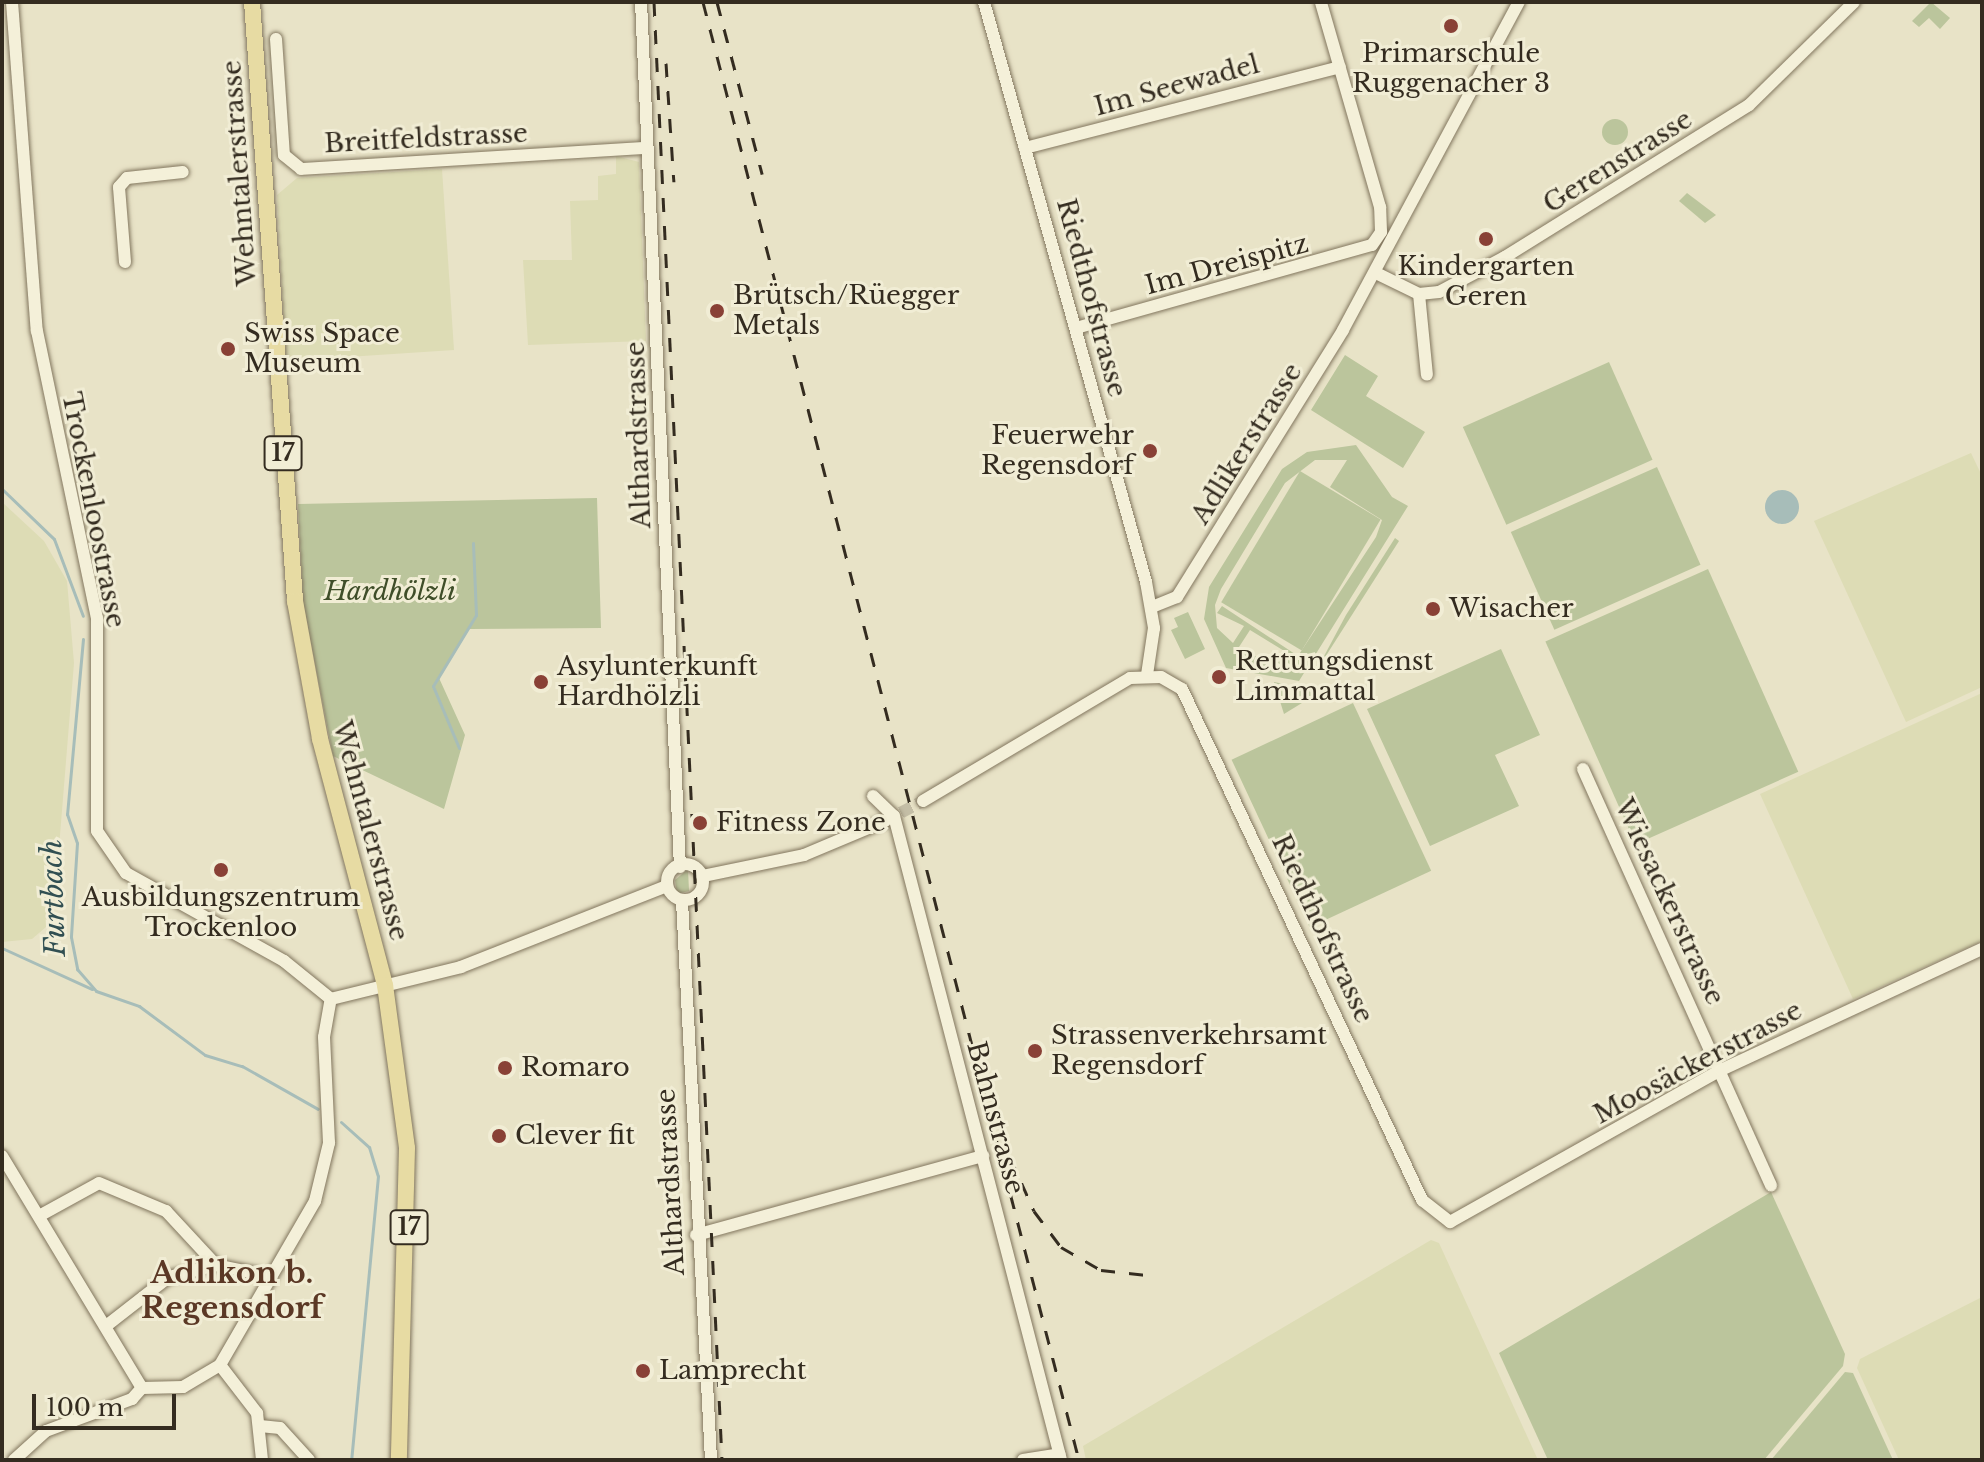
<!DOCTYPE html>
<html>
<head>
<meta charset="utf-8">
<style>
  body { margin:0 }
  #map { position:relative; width:1984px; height:1462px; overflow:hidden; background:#e8e3c7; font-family:"Libre Baskerville",serif }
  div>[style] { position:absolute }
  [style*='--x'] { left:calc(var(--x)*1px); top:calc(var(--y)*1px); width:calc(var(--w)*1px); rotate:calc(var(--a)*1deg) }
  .farmland>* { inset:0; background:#dddcb5 }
  .green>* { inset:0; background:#bbc59c; transform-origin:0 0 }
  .round { border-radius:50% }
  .water>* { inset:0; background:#a7bdb9 }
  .stream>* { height:3px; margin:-1.5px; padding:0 1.5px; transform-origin:1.5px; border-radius:1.5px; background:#a7bdb9 }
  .minor-tunnel>* { height:12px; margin-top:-6px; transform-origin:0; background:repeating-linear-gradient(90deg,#c4bea6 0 12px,transparent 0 18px) }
  .roads { filter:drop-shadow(0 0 2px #82765e) drop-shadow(0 0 2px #82765e) }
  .minor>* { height:12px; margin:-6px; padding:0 6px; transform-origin:6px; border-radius:6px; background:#f4f0d9 }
  .minor>.ring { margin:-6px; padding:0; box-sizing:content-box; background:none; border:12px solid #f4f0d9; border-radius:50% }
  .major>* { height:16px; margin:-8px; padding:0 8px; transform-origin:8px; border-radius:8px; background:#e7dba3 }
  .rail>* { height:3px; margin-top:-1.5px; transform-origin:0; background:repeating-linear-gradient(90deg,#342c20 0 14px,transparent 0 28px) }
  .dots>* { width:22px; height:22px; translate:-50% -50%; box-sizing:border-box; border:4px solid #f1edd5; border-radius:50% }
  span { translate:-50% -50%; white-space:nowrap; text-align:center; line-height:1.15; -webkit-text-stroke:6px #f1edd5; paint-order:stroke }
  .shield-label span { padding:2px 6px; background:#f1edd5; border:2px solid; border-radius:6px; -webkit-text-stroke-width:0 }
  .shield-label { font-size:24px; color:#342c20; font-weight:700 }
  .poi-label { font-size:26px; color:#342c20 }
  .left { translate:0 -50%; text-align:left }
  .right { translate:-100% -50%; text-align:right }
  .street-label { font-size:26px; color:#342c20 }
  .park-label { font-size:26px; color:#3f4e29; font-style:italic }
  .water-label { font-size:28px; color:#314f52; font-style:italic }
  .quarter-label { font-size:30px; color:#5b3825; font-weight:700 }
  .frame { position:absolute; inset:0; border:4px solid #342c20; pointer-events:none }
  .scale { position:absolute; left:32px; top:1394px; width:144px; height:36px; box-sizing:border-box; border:4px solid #342c20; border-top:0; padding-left:10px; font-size:24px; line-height:28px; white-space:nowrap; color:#342c20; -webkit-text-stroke:6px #f1edd5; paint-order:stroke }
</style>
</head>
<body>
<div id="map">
  <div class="farmland">
    <i style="clip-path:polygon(616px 156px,639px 162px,646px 341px,528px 345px,523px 260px,572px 260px,570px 201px,598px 200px,598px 176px,616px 174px)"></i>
    <i style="clip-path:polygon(442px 169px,454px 350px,286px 361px,277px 195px,297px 178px)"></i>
    <i style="clip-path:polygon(1971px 453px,1982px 476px,1982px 687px,1906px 722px,1814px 521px)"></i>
    <i style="clip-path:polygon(2px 502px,44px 541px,67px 581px,74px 663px,53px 921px,32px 939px,2px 942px)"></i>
    <i style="clip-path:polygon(1982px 693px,1982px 941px,1853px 999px,1760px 794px)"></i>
    <i style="clip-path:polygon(1431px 1240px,1439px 1243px,1538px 1460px,1086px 1460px,1083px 1446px)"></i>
    <i style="clip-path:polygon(1982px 1297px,1982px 1460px,1899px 1460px,1857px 1368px,1860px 1359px)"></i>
  </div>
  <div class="green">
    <i style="clip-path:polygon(1931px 2px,1950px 18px,1940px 29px,1929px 18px,1919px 27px,1912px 21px)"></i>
    <i class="round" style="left:1602px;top:119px;width:26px;height:26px"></i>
    <i style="clip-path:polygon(1687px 193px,1716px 215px,1705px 223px,1679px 201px)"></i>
    <i style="clip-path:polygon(1345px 355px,1378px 376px,1366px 396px,1425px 432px,1403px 468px,1311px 410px)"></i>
    <i style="left:1609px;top:362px;width:107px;height:160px;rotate:66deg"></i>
    <i style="clip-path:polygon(evenodd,1356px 445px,1392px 497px,1408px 506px,1299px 681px,1226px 668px,1204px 619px,1209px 587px,1282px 469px,1307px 452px,1356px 445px,1315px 460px,1347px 460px,1330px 487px,1382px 520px,1376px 537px,1298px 656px,1222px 606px,1217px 613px,1244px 626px,1233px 643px,1217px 628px,1215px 605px,1221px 589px,1285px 483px,1315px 460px,1356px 445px,1250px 630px,1294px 657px,1295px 658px,1269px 664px,1239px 647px,1250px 630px)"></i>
    <i style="left:1657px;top:467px;width:107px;height:160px;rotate:66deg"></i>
    <i style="left:1300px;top:471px;width:94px;height:153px;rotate:31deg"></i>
    <i style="clip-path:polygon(597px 498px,601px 628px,469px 629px,439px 678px,465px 735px,444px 809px,333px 756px,303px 602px,298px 504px)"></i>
    <i style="clip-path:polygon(1395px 538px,1399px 541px,1315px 673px,1346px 615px)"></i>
    <i style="left:1708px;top:569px;width:222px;height:178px;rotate:66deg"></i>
    <i style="clip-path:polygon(1188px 612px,1205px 649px,1185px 659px,1171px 630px,1178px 627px,1174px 618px)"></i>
    <i style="clip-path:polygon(1501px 649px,1540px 735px,1495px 755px,1519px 806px,1430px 846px,1367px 709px)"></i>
    <i style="clip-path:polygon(1274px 682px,1304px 688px,1315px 695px,1284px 714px)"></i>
    <i style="left:1353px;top:703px;width:185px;height:134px;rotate:65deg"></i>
    <i style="clip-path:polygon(688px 869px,689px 891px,677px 894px,675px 880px)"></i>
    <i style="clip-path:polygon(1771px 1192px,1845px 1354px,1843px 1366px,1764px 1460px,1548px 1460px,1499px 1353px)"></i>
    <i style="clip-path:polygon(1845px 1372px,1853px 1373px,1893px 1460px,1771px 1460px)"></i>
  </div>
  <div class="water">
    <i class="round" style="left:1765px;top:490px;width:34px;height:34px"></i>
  </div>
  <div class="stream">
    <i style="--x:2;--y:489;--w:72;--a:43.9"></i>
    <i style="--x:54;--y:539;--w:82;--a:69.4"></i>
    <i style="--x:83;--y:639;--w:176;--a:95.2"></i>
    <i style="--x:67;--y:814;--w:31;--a:71"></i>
    <i style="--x:77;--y:843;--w:94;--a:93.7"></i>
    <i style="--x:71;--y:937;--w:33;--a:79"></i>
    <i style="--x:77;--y:969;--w:29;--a:49"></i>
    <i style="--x:96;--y:991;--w:46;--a:19.2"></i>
    <i style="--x:139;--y:1006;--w:82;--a:36.6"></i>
    <i style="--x:205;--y:1055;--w:39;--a:17"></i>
    <i style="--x:242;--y:1066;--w:87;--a:29.5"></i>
    <i style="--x:459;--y:748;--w:67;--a:-112.8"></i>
    <i style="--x:433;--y:686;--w:83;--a:-58.8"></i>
    <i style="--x:476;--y:615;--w:72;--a:-92.4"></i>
    <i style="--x:2;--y:948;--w:99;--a:24.5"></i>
    <i style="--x:341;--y:1122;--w:38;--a:42"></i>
    <i style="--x:369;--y:1147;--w:30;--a:73"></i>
    <i style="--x:378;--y:1176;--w:285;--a:95.4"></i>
  </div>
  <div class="minor-tunnel">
    <i style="--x:885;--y:821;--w:43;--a:-27.8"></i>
  </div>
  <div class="roads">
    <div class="minor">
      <i style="--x:12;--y:2;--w:330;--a:85.7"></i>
      <i style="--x:37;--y:331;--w:293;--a:78.2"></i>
      <i style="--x:97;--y:618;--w:213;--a:90"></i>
      <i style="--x:97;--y:831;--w:51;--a:55.4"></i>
      <i style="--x:126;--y:873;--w:181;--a:29.1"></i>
      <i style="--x:284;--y:961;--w:60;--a:39"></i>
      <i style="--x:641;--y:2;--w:866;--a:87.42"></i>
      <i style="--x:984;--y:2;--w:602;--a:74.39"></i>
      <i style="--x:1146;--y:582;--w:47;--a:80.1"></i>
      <i style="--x:1154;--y:628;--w:48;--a:98.5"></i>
      <i style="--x:276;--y:39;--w:116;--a:86.1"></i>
      <i style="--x:284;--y:155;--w:22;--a:39"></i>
      <i style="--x:301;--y:169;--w:345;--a:-3.5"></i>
      <i style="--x:1025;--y:148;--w:325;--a:-14.4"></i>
      <i style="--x:125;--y:262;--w:75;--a:-94.6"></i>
      <i style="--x:119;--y:187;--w:12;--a:-48"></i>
      <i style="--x:127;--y:178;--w:56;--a:-6.1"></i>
      <i style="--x:1376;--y:273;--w:48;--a:26"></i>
      <i style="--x:1419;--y:294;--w:20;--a:-6"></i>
      <i style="--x:1439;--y:292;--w:75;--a:-27.9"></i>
      <i style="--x:1505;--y:257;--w:287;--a:-31.9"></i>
      <i style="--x:1749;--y:105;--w:147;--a:-44.4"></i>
      <i style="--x:1419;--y:294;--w:81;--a:84.4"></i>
      <i style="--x:1076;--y:328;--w:307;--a:-15.7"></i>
      <i style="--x:1372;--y:245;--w:16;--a:-55"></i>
      <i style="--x:1381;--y:232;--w:25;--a:-92"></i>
      <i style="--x:1380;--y:207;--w:213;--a:-106.1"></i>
      <i style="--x:1152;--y:607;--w:27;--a:-22"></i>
      <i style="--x:1177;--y:597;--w:314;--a:-58.1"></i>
      <i style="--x:1343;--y:330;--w:372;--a:-61.8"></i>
      <i style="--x:1583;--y:769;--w:457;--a:65.7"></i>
      <i style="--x:873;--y:796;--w:29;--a:44"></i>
      <i style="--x:894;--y:816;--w:665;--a:75.46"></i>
      <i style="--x:923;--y:801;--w:241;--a:-30.7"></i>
      <i style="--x:1130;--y:678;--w:31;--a:-2"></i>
      <i style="--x:1161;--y:677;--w:24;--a:30"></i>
      <i style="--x:1182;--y:689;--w:565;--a:64.84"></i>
      <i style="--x:1422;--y:1200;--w:36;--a:38"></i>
      <i style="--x:1450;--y:1222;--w:311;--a:-29.3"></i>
      <i style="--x:1721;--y:1070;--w:288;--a:-24.9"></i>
      <i class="ring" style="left:667px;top:864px;width:24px;height:24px"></i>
      <i style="--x:703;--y:876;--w:103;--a:-11.7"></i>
      <i style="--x:804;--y:855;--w:88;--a:-22.8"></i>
      <i style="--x:682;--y:901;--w:560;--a:87.03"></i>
      <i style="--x:2;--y:1156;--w:271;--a:58.9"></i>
      <i style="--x:39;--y:1216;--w:68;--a:-28.8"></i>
      <i style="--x:99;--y:1183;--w:73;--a:22.7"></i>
      <i style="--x:166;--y:1211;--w:74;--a:47.2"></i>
      <i style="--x:696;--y:1235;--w:298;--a:-15.4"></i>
      <i style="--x:106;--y:1326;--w:80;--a:-37.9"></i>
      <i style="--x:169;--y:1277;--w:49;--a:-14.3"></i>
      <i style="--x:216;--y:1265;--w:53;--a:11.9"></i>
      <i style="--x:220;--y:1365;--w:61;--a:52.4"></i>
      <i style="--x:257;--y:1413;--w:47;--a:83.9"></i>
      <i style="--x:142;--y:1388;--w:41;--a:-1.4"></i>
      <i style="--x:183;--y:1387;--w:43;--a:-30.7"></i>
      <i style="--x:220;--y:1365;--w:190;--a:-59.9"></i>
      <i style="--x:315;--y:1201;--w:60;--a:-76.4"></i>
      <i style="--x:329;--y:1143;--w:106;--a:-92.7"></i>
      <i style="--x:324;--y:1037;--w:39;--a:-80"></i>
      <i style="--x:331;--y:999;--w:134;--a:-13.8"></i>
      <i style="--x:461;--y:967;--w:221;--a:-21.5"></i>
      <i style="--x:260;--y:1426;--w:20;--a:6"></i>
      <i style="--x:280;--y:1428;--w:43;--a:47.8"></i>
      <i style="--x:14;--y:1460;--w:43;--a:-42.2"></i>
      <i style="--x:46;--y:1431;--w:92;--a:-20.4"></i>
      <i style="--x:132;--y:1399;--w:15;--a:-48"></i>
      <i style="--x:1023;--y:1460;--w:37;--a:-9"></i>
    </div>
    <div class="major">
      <i style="--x:252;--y:2;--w:601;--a:85.89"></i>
      <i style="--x:295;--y:601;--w:140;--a:79.7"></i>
      <i style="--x:320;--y:739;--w:254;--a:75.2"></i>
      <i style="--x:385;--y:985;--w:164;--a:82.3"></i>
      <i style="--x:407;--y:1148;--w:312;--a:91.5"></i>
    </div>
  </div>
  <div class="rail">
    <i style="--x:654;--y:2;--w:1460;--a:87.33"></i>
    <i style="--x:703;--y:2;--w:1506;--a:75.54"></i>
    <i style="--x:717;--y:2;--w:178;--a:75.3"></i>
    <i style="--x:666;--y:63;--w:119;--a:86.2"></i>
    <i style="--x:1010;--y:1157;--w:59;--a:66"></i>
    <i style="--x:1034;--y:1211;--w:45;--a:53.1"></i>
    <i style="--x:1061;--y:1247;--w:46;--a:29.9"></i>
    <i style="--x:1101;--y:1270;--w:46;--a:6.2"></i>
  </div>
  <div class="dots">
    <i style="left:1451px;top:26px;background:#894136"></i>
    <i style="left:1486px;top:239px;background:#894136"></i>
    <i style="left:717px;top:311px;background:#894136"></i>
    <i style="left:228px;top:349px;background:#894136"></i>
    <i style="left:1150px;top:451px;background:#894136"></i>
    <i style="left:1433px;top:609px;background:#894136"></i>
    <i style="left:1219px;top:677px;background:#894136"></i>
    <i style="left:541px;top:682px;background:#894136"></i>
    <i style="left:700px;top:823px;background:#894136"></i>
    <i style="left:221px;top:870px;background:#894136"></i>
    <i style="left:1035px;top:1051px;background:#894136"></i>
    <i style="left:505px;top:1068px;background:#894136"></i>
    <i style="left:499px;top:1136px;background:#894136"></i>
    <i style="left:643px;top:1371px;background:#894136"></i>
  </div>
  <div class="shield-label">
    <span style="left:283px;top:453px">17</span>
    <span style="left:409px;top:1227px">17</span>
  </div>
  <div class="poi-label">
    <span style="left:1451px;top:69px">Primarschule<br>Ruggenacher 3</span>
    <span style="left:1486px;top:282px">Kindergarten<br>Geren</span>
    <span class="left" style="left:733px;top:311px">Brütsch/Rüegger<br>Metals</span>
    <span class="left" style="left:244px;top:349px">Swiss Space<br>Museum</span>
    <span class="right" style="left:1134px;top:451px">Feuerwehr<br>Regensdorf</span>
    <span class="left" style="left:1449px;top:609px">Wisacher</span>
    <span class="left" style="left:1235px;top:677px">Rettungsdienst<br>Limmattal</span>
    <span class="left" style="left:557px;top:682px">Asylunterkunft<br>Hardhölzli</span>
    <span class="left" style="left:716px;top:823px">Fitness Zone</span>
    <span style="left:221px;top:913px">Ausbildungszentrum<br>Trockenloo</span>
    <span class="left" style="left:1051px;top:1051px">Strassenverkehrsamt<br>Regensdorf</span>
    <span class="left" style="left:521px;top:1068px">Romaro</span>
    <span class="left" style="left:515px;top:1136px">Clever fit</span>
    <span class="left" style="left:659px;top:1371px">Lamprecht</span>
  </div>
  <div class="street-label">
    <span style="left:1177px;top:86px;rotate:-15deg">Im Seewadel</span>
    <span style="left:426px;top:139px;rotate:-3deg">Breitfeldstrasse</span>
    <span style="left:1618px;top:162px;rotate:-32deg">Gerenstrasse</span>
    <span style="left:240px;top:173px;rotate:-94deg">Wehntalerstrasse</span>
    <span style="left:1227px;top:265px;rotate:-15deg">Im Dreispitz</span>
    <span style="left:1091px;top:298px;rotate:75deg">Riedthofstrasse</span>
    <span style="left:639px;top:435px;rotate:-92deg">Althardstrasse</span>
    <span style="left:1247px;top:444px;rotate:-58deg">Adlikerstrasse</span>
    <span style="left:93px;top:510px;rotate:79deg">Trockenloostrasse</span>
    <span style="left:370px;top:831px;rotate:75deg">Wehntalerstrasse</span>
    <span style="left:1669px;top:902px;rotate:65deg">Wiesackerstrasse</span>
    <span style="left:1322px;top:929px;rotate:65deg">Riedthofstrasse</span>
    <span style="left:1698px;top:1063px;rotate:-28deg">Moosäckerstrasse</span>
    <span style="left:995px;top:1118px;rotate:75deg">Bahnstrasse</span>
    <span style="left:671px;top:1182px;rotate:-93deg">Althardstrasse</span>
  </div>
  <div class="park-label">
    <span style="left:390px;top:592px">Hardhölzli</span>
  </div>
  <div class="water-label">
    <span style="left:54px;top:898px;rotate:-92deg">Furtbach</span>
  </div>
  <div class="quarter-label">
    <span style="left:232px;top:1290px">Adlikon b.<br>Regensdorf</span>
  </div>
  <div class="frame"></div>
  <div class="scale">100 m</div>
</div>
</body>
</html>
